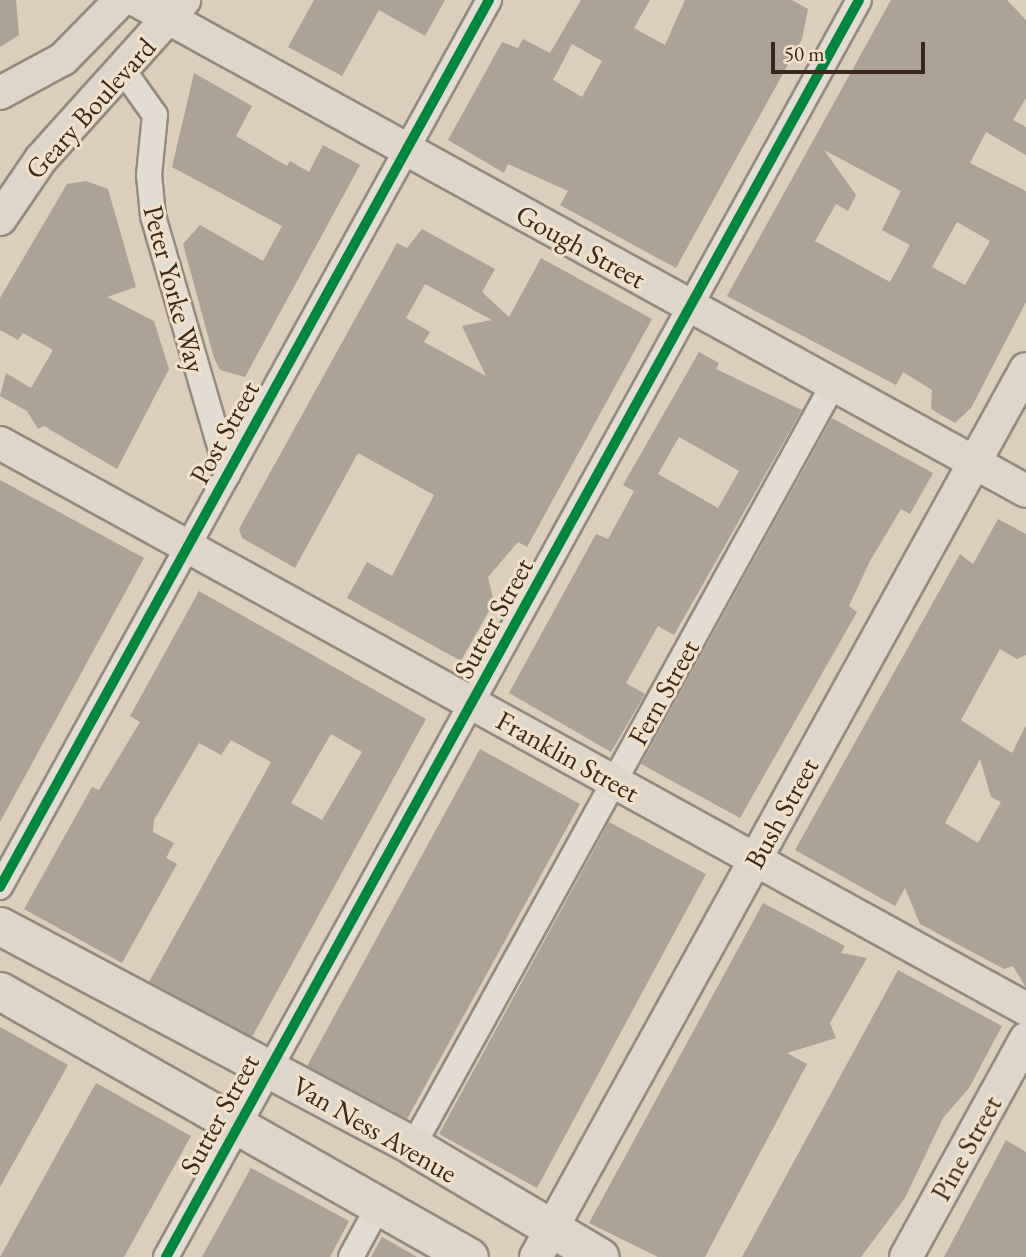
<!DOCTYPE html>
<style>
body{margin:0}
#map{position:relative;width:1026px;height:1257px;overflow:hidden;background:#dbceba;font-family:"EB Garamond",serif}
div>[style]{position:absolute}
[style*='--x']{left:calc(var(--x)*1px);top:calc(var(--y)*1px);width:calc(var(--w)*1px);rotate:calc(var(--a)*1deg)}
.building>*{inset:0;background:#aca295}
.roads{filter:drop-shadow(2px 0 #948a7e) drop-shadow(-2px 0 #948a7e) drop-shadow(0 2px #948a7e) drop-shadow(0 -2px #948a7e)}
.minor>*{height:24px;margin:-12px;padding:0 12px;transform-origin:12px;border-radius:12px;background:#e3dcd2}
.major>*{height:32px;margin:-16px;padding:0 16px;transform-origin:16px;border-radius:16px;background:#ded6ca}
.highway>*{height:37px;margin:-18.5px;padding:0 18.5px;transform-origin:18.5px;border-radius:18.5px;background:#ded6ca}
.cycleway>*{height:10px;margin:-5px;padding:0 5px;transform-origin:5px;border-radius:5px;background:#00873e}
span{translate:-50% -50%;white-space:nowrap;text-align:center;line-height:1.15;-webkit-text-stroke:6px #f1e1c9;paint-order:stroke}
.street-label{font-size:28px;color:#3b271c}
.scale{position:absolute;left:771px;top:42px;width:154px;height:32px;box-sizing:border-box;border:4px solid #3b271c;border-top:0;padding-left:9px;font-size:21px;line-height:24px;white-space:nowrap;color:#3b271c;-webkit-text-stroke:5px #f1e1c9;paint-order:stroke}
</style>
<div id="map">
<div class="building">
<div style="clip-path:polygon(0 0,16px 0,19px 35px,0 47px)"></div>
<div style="clip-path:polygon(314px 0,445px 0,425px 36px,379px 10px,342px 76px,288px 47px)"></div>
<div style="clip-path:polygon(evenodd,581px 0,650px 0,634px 28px,665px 45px,685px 0,792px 0,808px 9px,802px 39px,676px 268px,560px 205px,568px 191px,508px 164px,504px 173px,448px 140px,502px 42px,518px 48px,523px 39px,550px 53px,581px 0,572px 44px,602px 61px,582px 97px,553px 80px,572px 44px)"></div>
<div style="clip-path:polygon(evenodd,891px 0,1007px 0,1026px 20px,1026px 98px,1013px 120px,1026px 127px,1026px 155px,986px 132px,970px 163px,1026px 191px,1026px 302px,971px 408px,955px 423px,931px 409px,932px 390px,903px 372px,896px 385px,727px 296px,891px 0,824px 150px,901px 191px,882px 230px,910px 245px,890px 282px,815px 241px,836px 204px,848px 211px,856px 195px,824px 150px,891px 0,957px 222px,990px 241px,965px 285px,932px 267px,957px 222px)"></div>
<div style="clip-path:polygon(194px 73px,252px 106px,236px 136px,287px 166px,290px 161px,309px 172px,323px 145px,360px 165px,245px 377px,220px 370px,214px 358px,183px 244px,200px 225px,263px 261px,282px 226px,172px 167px)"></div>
<div style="clip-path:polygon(86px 181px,108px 189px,136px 287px,107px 297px,154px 321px,169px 369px,117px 469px,44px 426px,38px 429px,27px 411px,0 396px,6px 373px,31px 388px,53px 350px,23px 333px,18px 340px,0 330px,0 298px,67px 184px)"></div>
<div style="clip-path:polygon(evenodd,422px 229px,495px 269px,482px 292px,509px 317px,541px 258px,652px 319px,527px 547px,518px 542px,488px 577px,494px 602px,461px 661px,347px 598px,367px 562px,392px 576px,434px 495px,358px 453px,295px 568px,242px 538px,239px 529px,397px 243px,407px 248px,422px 229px,425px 284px,492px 320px,462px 326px,486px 376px,424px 342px,430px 332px,406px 318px,425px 284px)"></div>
<div style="clip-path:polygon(evenodd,699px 352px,719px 363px,716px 369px,802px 410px,674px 635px,658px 626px,626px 683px,645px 694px,611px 752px,509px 693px,596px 534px,608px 539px,625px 508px,634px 491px,623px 485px,699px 352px,679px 437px,739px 471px,718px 508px,658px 474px,679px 437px)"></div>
<div style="clip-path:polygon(832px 418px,933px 473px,910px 514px,901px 509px,870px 561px,849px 606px,857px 612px,740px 818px,641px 764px)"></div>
<div style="clip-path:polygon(0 480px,144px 558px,0 822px)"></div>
<div style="clip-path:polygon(evenodd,998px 519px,1026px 534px,1026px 655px,1017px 659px,1000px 649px,961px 720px,1012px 753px,1026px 725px,1026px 988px,1013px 966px,1004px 969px,920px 924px,905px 888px,895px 906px,795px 850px,960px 554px,973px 564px,998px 519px,980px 759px,991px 797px,1001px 802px,978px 843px,945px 823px,980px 759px)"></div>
<div style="clip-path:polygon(evenodd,199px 591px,426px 719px,252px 1037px,149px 982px,271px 762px,231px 740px,221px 755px,199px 743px,154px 820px,153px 832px,174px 843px,166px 858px,177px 864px,122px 963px,24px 909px,92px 787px,99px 790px,140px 722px,130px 716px,199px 591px,331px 734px,362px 752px,322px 820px,291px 803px,331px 734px)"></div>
<div style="clip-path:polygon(480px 749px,580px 804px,407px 1119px,307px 1066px)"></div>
<div style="clip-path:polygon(609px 822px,706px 874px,537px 1188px,439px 1134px)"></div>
<div style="clip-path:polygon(763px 903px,845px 946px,841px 953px,867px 958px,830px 1023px,836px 1038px,787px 1053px,807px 1064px,705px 1257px,658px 1257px,589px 1223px)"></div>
<div style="clip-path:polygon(898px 970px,1002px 1026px,969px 1088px,943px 1118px,905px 1198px,861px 1257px,742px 1257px)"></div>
<div style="clip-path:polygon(0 1027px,68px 1065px,0 1187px)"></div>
<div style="clip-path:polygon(96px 1083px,191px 1136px,124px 1257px,0 1257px)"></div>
<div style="clip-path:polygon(1006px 1140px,1026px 1152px,1026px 1257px,944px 1257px)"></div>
<div style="clip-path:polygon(251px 1168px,349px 1221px,330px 1257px,202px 1257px)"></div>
<div style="clip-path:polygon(382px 1237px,417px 1257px,371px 1257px)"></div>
</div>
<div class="roads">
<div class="minor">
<div style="--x:123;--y:70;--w:55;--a:54.6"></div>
<div style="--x:155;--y:115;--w:60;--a:95.7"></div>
<div style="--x:149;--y:175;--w:41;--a:84.4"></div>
<div style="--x:153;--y:216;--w:269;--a:73.8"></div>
<div style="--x:0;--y:887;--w:1013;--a:-61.13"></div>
<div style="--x:413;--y:1146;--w:869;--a:-61.11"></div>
<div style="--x:166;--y:1257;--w:1435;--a:-61.13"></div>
<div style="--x:351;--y:1257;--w:57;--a:-61.6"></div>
</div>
<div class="major">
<div style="--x:136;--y:0;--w:1016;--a:28.88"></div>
<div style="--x:0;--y:93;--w:72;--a:-28.4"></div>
<div style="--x:63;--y:59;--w:83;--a:-45.5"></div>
<div style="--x:0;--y:219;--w:73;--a:-55.7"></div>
<div style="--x:41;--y:159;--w:214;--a:-48"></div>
<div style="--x:0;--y:443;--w:1172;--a:28.88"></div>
<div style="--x:536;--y:1257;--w:1014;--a:-61.11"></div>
<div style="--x:906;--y:1257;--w:249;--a:-61.2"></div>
</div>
<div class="highway">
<div style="--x:0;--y:926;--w:468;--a:28"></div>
<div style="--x:413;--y:1146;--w:217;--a:30.7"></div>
<div style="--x:0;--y:991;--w:539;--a:29.56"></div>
</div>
</div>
<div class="cycleway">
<div style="--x:0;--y:887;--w:1013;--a:-61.13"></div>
<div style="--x:166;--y:1257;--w:1435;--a:-61.13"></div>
</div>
<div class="street-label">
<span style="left:90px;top:108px;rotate:-48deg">Geary Boulevard</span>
<span style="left:581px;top:246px;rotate:29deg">Gough Street</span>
<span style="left:175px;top:289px;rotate:75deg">Peter Yorke Way</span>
<span style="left:224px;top:432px;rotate:-61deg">Post Street</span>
<span style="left:493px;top:618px;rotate:-61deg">Sutter Street</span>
<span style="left:663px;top:692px;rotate:-61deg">Fern Street</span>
<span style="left:568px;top:756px;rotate:29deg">Franklin Street</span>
<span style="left:781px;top:813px;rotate:-61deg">Bush Street</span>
<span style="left:219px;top:1114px;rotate:-61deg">Sutter Street</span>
<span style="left:375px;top:1129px;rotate:30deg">Van Ness Avenue</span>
<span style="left:966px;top:1148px;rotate:-61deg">Pine Street</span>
</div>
<div class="scale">50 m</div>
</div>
